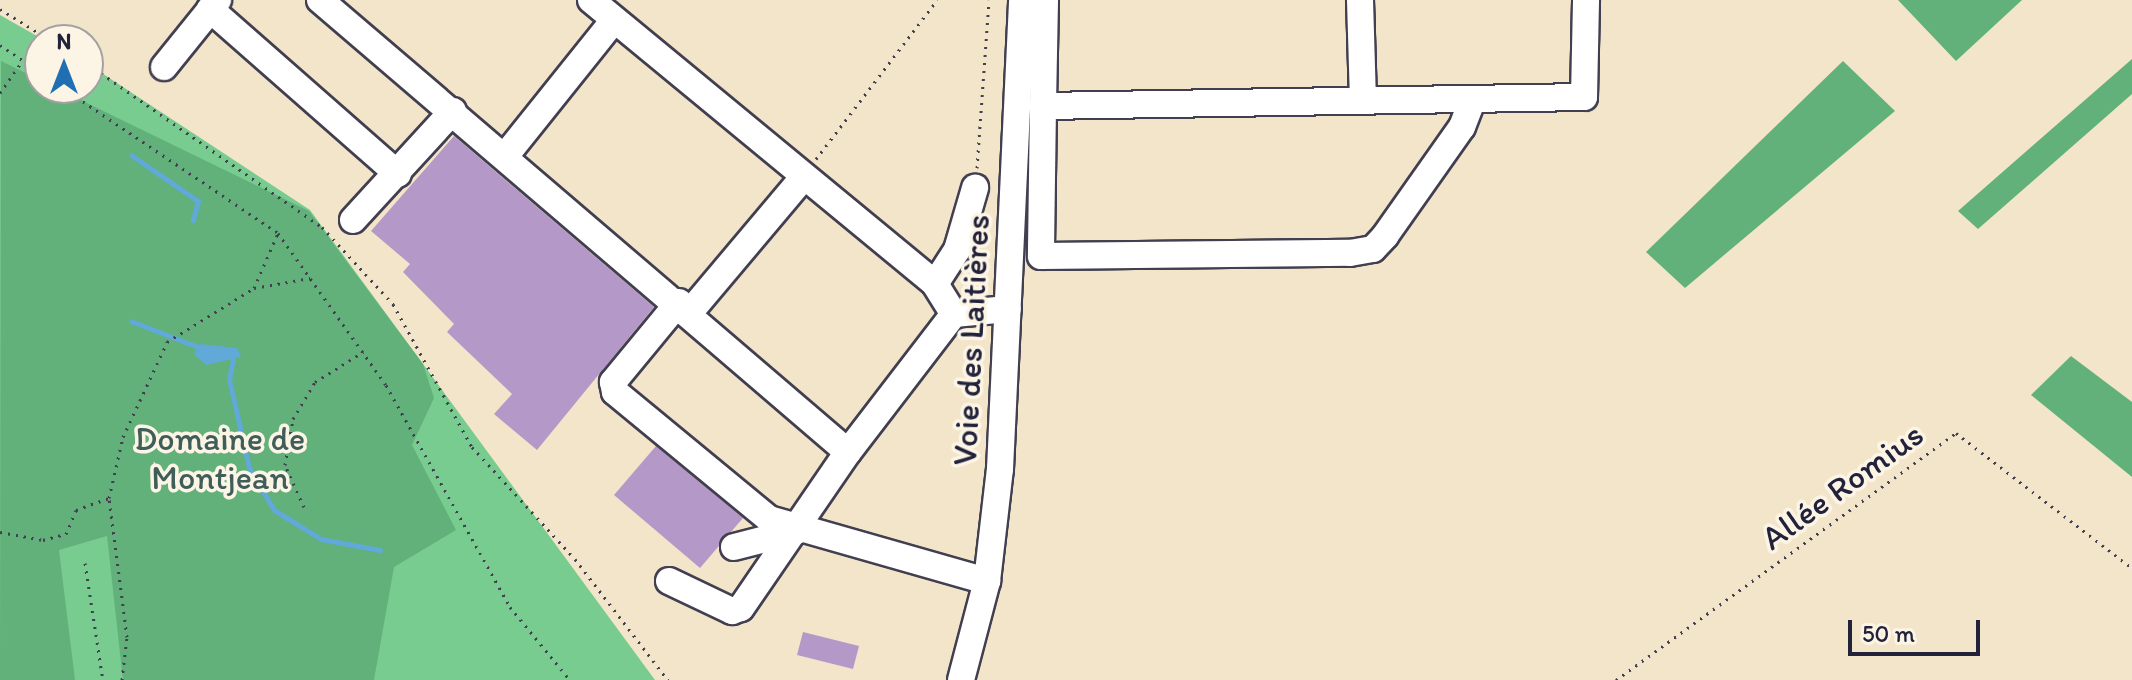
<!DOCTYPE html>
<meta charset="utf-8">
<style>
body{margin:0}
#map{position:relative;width:2132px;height:680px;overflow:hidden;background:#f3e5c9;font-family:Itim,sans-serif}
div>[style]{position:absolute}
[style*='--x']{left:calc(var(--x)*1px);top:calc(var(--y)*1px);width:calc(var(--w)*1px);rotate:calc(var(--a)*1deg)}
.green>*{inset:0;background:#78cc90}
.forest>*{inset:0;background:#62b07a}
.water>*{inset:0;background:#61a9d8}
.stream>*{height:5px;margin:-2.5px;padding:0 2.5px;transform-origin:2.5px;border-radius:2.5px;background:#61a9d8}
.building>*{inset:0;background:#b499c8}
.path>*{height:3px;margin-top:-1.5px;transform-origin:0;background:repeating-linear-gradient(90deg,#413f50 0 2px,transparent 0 8px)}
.roads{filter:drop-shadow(2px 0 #413f50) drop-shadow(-2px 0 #413f50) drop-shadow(0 2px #413f50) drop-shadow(0 -2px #413f50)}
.minor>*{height:26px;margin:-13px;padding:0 13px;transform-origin:13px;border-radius:13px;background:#fff}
span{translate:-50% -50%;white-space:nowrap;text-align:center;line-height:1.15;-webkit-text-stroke:7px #fcf5e5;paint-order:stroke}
.street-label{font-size:34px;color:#22223b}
.park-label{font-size:34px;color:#405e59}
.north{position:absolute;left:24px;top:24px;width:80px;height:80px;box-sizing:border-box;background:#fcf5e5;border:2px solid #a5a1a1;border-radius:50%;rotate:0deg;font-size:22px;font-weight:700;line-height:32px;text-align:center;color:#22223b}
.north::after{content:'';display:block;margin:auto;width:28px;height:36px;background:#1f6fb2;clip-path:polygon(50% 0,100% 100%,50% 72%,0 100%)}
.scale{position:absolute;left:1848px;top:620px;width:132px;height:36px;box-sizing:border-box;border:4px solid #22223b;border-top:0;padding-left:10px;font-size:24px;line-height:28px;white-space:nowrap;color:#22223b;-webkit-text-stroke:6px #fcf5e5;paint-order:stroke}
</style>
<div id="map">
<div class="green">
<div style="clip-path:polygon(0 15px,44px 40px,40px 88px,88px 88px,88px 64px,310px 210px,655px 680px,0 680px)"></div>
</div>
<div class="forest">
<div style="clip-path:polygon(1898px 0,2022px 0,1956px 61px)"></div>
<div style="clip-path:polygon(2132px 59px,2132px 94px,1978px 229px,1958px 211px)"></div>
<div style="clip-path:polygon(1px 61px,40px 80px,40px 88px,56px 88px,309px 211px,423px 364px,434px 398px,412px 445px,456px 530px,394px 567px,374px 680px,123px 680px,107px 536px,59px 550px,75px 680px,0 680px)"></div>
<div style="clip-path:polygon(1843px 61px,1895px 111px,1685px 288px,1646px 252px)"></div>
<div style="clip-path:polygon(2071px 356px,2132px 402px,2132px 477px,2031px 395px)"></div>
</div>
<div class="water">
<div style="clip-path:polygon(200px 344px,237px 348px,241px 357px,206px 365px,194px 354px)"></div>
</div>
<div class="stream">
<div style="--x:131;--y:155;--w:81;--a:34.5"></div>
<div style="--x:198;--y:201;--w:20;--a:105"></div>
<div style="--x:131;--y:321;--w:72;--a:21.2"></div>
<div style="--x:233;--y:360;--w:19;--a:102"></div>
<div style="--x:229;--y:379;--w:91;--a:77.3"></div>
<div style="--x:249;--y:468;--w:49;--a:59.2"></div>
<div style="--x:274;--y:510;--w:55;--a:31.7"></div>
<div style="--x:321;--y:539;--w:60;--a:10.6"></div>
</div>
<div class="building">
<div style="clip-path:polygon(454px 136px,654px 307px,537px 450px,494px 414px,512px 394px,447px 332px,454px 324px,403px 272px,410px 264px,371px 231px)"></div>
<div style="clip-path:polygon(656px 446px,743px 518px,700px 568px,614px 495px)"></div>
<div style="clip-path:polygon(803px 632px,859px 646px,853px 669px,797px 655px)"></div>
</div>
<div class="path">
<div style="--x:0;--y:9;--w:59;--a:31.8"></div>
<div style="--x:0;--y:45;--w:48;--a:34"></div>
<div style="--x:88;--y:64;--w:285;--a:34.9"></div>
<div style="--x:322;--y:227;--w:105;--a:47.3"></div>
<div style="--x:393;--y:304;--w:163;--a:61.1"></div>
<div style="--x:472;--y:447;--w:152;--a:47.4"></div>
<div style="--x:575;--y:559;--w:153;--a:52.5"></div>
<div style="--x:63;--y:88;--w:259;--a:34"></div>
<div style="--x:278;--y:233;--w:186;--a:54.6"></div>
<div style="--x:386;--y:385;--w:254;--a:60.8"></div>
<div style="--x:510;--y:607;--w:94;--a:50.6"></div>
<div style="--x:0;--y:93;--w:40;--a:-55.1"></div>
<div style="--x:816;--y:159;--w:200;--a:-52.7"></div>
<div style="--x:977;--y:168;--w:168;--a:-85.9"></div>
<div style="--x:254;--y:288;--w:57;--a:-10.1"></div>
<div style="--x:304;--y:507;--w:46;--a:-114.3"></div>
<div style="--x:285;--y:465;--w:47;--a:-80.1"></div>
<div style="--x:293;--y:419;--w:43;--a:-59.3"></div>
<div style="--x:315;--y:382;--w:57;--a:-32"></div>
<div style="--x:0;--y:532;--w:44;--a:10.5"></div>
<div style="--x:43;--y:540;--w:24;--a:-15"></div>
<div style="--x:66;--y:534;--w:26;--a:-67"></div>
<div style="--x:76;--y:510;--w:35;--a:-20"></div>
<div style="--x:85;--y:563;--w:118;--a:81.3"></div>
<div style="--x:122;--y:680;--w:43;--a:-83.4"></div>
<div style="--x:127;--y:637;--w:140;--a:-97.4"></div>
<div style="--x:109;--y:498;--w:63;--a:-77.1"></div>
<div style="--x:123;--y:437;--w:105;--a:-65.1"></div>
<div style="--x:167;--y:342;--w:102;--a:-31.8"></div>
<div style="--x:254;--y:288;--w:60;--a:-66.4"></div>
<div style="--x:1616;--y:680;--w:420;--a:-36"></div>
<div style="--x:1956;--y:433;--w:222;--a:37.5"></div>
</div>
<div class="roads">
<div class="minor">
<div style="--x:320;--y:0;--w:695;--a:40.57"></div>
<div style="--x:848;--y:452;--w:174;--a:-52.5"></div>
<div style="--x:954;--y:314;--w:54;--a:-5.3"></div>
<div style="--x:591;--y:0;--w:446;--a:39.5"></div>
<div style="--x:935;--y:284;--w:36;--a:58"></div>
<div style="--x:1045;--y:0;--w:106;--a:91.1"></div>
<div style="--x:1043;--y:106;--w:541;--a:-0.95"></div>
<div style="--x:1584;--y:97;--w:97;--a:-88.8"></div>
<div style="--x:1360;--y:0;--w:101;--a:88.3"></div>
<div style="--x:210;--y:9;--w:250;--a:41.3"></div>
<div style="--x:164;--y:67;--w:86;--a:-51.1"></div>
<div style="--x:1043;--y:106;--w:150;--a:90.8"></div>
<div style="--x:1041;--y:256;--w:309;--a:-0.6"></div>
<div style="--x:1350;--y:253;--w:23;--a:-10"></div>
<div style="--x:1373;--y:249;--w:18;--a:-47"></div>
<div style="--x:1385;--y:236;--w:133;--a:-54.8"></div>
<div style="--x:1462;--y:127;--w:30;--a:-69"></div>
<div style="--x:506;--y:155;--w:173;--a:-51.3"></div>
<div style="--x:353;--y:220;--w:148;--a:-47.5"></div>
<div style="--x:935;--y:284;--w:40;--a:-57.1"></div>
<div style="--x:957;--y:250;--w:65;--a:-73.8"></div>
<div style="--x:679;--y:302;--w:104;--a:129.5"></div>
<div style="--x:613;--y:382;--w:10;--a:79"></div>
<div style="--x:615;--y:392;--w:200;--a:39.5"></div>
<div style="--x:769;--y:519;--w:227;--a:15.9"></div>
<div style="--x:690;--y:312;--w:172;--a:-49.9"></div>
<div style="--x:734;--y:547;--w:65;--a:-14.3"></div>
<div style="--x:669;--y:581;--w:70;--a:25.5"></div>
<div style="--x:732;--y:611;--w:9;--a:-18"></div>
<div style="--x:741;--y:608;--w:189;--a:-55.6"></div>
<div style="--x:961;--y:680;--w:102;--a:-75.3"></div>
<div style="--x:987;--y:581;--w:113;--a:-83.4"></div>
<div style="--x:1000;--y:469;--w:470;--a:-87.3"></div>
</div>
</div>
<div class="street-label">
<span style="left:971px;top:340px;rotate:-87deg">Voie des Laitières</span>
<span style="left:1842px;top:486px;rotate:-36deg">Allée Romius</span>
</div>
<div class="park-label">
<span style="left:220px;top:458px">Domaine de<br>Montjean</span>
</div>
<div class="north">N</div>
<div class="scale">50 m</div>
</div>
